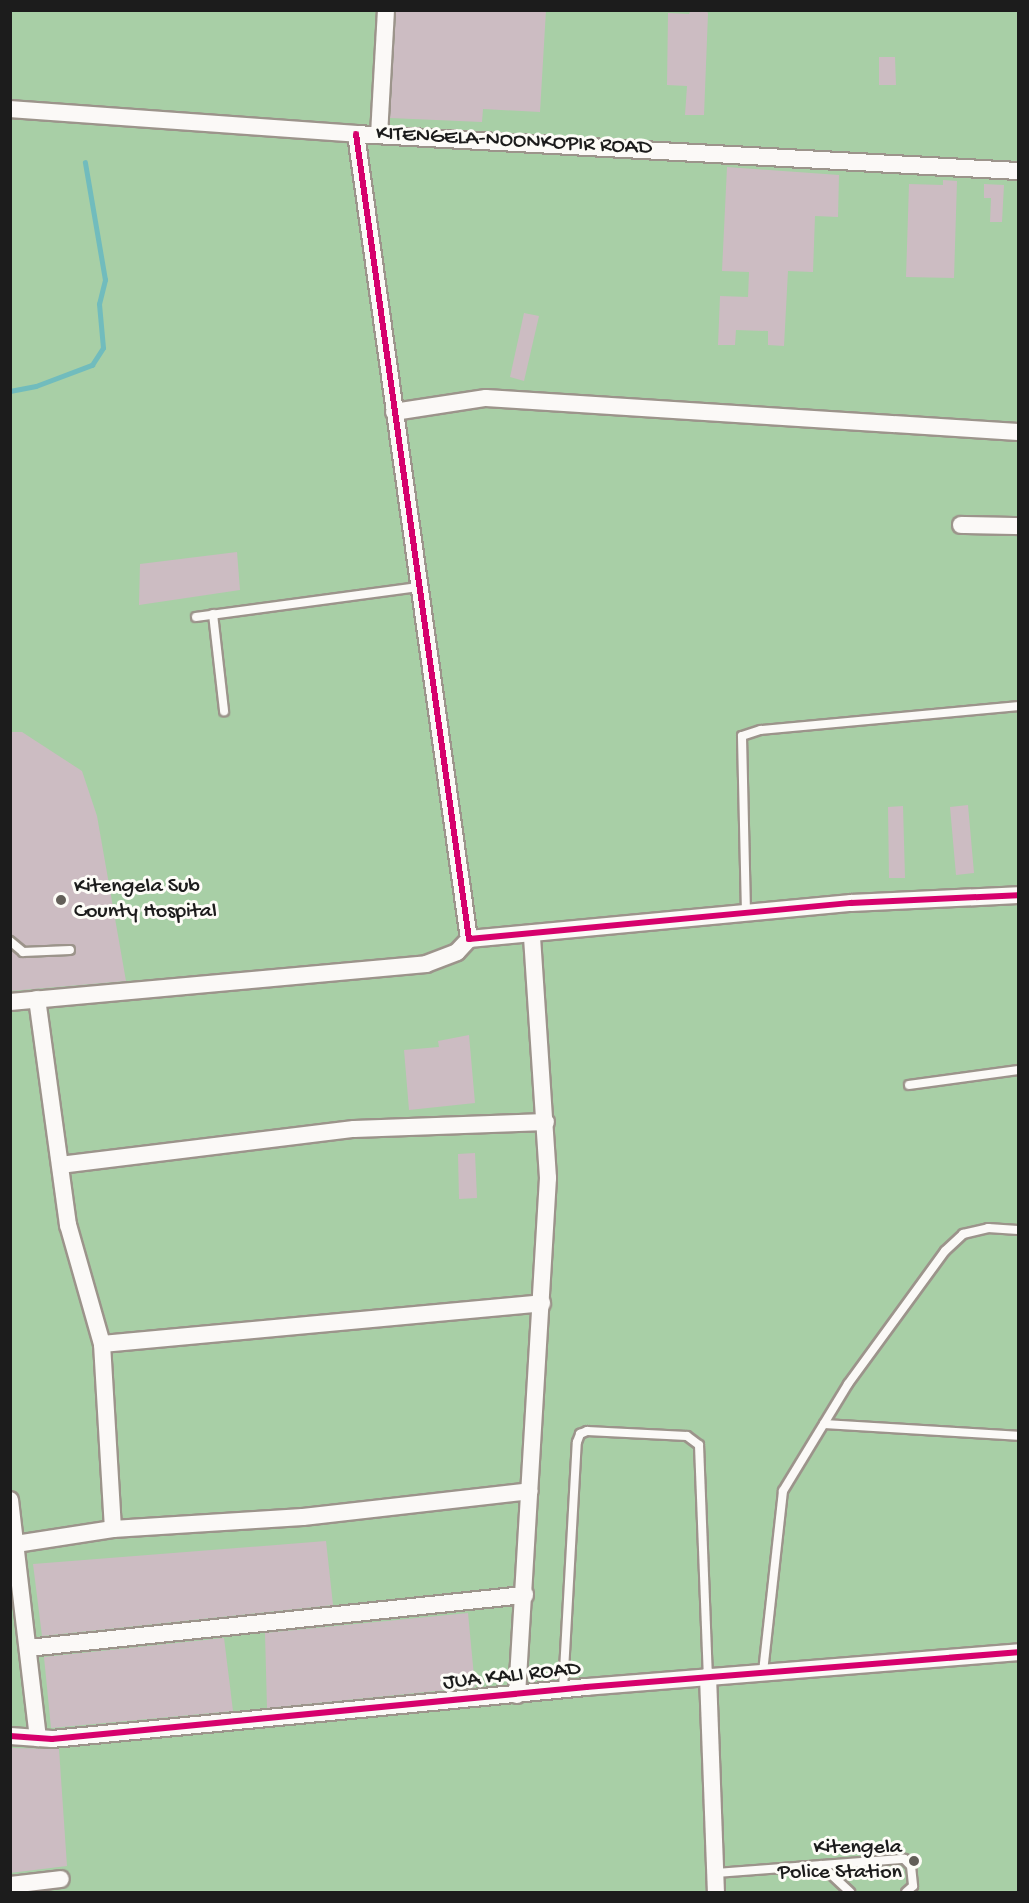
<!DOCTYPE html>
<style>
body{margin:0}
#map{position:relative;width:1029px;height:1903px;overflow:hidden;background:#e5d8c7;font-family:"Gochi Hand",sans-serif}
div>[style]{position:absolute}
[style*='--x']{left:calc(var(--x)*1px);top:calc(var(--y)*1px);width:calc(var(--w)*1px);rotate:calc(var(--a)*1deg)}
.green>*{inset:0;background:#a8cfa6}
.stream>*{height:4.5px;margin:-2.25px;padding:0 2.25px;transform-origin:2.25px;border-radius:2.25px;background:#71bcbd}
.building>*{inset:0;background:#ccbcc2}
.roads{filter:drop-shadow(2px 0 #9c948b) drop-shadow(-2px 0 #9c948b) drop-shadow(0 2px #9c948b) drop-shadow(0 -2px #9c948b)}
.lane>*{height:8px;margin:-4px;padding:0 4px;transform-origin:4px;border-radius:4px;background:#fbf9f7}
.street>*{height:16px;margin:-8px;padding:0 8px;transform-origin:8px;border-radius:8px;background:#fbf9f7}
.cycleway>*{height:6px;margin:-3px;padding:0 3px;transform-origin:3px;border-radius:3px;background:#d6006c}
.dots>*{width:16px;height:16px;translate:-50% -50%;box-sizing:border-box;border:3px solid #fdfcf7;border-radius:50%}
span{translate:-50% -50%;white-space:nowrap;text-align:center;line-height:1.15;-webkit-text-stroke:6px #fdfcf7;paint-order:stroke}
.street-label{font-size:22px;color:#1c1c1c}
.poi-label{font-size:22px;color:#1c1c1c}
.left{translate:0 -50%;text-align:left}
.right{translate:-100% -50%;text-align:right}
.frame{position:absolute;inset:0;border:12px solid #1c1c1c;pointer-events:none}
</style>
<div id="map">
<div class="green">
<div style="clip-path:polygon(11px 11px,1018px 11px,1018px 1892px,11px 1892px)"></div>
</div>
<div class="stream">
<div style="--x:10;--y:391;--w:26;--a:-11"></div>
<div style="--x:36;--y:386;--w:60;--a:-20.6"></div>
<div style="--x:92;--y:365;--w:20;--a:-57"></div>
<div style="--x:103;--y:348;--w:44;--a:-95.2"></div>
<div style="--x:99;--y:304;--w:25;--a:-76"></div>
<div style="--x:105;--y:280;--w:119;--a:-99.7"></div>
</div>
<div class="building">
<div style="clip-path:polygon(396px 10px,546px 10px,540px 112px,483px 109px,482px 122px,390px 118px)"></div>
<div style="clip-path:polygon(691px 10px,707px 10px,708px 14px,704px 115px,685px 115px,687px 86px,667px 85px,668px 13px,689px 14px)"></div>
<div style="clip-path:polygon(879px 57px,895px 57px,896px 85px,879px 85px)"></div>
<div style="clip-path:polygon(727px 167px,839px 175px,838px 217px,815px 216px,813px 272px,788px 271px,784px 346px,768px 345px,768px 331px,736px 330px,735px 345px,718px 345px,720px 296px,748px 297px,749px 272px,722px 271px)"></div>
<div style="clip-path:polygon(943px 180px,957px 181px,954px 278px,906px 277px,909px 184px,943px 185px)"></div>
<div style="clip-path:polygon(984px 184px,1004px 185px,1002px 222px,990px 222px,991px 198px,984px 198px)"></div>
<div style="clip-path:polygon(524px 313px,539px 316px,524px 381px,510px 377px)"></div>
<div style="clip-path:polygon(237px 552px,240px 590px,139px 605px,140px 564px)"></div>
<div style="clip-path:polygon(10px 732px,22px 732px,82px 771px,97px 816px,126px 981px,10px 991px,10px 950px,23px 958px,70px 956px,76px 950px,70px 944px,25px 946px,10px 935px)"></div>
<div style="clip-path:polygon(968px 805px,974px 873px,956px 875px,950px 807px)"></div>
<div style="clip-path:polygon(903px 806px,905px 878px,889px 878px,888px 807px)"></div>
<div style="clip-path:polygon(469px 1035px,475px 1103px,409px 1110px,404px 1050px,439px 1047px,438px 1041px)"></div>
<div style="clip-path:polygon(475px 1153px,477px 1198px,459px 1199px,458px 1154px)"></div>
<div style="clip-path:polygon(326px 1541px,333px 1605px,42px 1636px,33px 1564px)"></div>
<div style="clip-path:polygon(468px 1613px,475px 1687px,267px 1708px,265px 1633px)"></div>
<div style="clip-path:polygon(224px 1638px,233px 1711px,51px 1728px,44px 1657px)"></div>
<div style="clip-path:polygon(10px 1748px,59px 1749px,67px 1866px,10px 1873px)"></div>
</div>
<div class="roads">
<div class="lane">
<div style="--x:213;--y:614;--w:98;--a:83.5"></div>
<div style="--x:196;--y:617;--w:224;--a:-7.7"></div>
<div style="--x:746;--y:913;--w:177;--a:-91.3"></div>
<div style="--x:742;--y:736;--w:20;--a:-18"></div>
<div style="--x:761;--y:730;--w:258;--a:-5.3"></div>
<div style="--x:10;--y:941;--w:17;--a:40"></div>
<div style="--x:23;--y:952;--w:47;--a:-2.4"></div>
<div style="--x:909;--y:1085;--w:110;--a:-7.8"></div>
<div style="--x:824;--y:1424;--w:194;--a:3.5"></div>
<div style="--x:763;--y:1672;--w:182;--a:-83.7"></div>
<div style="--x:783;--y:1491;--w:125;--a:-58.7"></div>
<div style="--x:848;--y:1384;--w:165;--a:-53.9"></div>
<div style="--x:945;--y:1251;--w:25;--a:-43"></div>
<div style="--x:963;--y:1234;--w:26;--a:-13"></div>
<div style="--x:988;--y:1228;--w:30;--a:4"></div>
<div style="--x:563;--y:1689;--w:247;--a:-86.8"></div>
<div style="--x:577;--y:1442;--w:9;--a:-69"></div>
<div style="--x:580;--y:1434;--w:8;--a:-23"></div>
<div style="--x:587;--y:1431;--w:100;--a:2.9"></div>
<div style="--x:687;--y:1436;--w:15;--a:37"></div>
<div style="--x:699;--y:1445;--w:231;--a:87.8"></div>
<div style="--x:821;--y:1865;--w:40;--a:43"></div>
<div style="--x:716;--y:1873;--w:189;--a:-4.3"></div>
<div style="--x:904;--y:1859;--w:10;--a:45"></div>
<div style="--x:911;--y:1866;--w:20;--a:84"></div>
<div style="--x:913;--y:1886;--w:9;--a:139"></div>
</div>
<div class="street">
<div style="--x:10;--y:109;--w:347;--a:4.1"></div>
<div style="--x:356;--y:134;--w:663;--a:3.2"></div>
<div style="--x:356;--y:134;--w:813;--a:82.01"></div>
<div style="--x:469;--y:939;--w:384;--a:-5.4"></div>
<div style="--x:851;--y:903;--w:167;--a:-2.7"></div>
<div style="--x:379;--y:135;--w:125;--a:-86.8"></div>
<div style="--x:394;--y:412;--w:93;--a:-8.7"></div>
<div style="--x:486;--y:398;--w:533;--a:3.66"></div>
<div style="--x:961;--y:525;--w:57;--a:1"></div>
<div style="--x:10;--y:1002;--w:418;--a:-5.2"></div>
<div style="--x:426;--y:964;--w:33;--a:-21"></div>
<div style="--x:457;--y:952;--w:18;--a:-47"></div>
<div style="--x:60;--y:1165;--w:296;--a:-7"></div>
<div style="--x:354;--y:1129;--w:192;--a:-2.1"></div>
<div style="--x:102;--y:1344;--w:442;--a:-5.3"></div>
<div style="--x:10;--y:1500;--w:240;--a:83.3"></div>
<div style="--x:113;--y:1529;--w:190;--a:-3.6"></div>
<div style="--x:303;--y:1517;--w:228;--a:-6.5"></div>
<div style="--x:16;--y:1544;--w:98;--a:-8.8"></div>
<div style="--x:113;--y:1529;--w:185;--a:-93.4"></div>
<div style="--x:102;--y:1344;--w:124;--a:-105.9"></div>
<div style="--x:68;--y:1225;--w:228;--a:-97.8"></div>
<div style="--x:28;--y:1648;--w:500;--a:-6.1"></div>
<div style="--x:708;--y:1676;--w:216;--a:87.9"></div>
<div style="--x:517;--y:1695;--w:518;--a:-86.57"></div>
<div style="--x:548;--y:1178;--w:245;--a:-93.8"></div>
<div style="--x:10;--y:1736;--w:42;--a:4.1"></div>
<div style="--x:52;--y:1739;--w:537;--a:-5.56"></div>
<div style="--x:586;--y:1687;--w:433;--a:-4.6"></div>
<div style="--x:10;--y:1885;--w:51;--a:-6.7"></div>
</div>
</div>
<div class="cycleway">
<div style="--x:356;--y:134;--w:813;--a:82.01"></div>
<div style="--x:469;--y:939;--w:384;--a:-5.4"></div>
<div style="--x:851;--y:903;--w:167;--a:-2.7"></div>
<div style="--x:10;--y:1736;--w:42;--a:4.1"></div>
<div style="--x:52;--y:1739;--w:537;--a:-5.56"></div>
<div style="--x:586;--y:1687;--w:433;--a:-4.6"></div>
</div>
<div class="dots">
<div style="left:61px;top:900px;background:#625e58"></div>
<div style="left:914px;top:1861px;background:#625e58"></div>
</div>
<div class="street-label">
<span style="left:514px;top:142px;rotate:3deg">KITENGELA-NOONKOPIR ROAD</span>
<span style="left:512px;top:1677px;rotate:-6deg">JUA KALI ROAD</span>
</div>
<div class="poi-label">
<span class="left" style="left:74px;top:900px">Kitengela Sub<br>County Hospital</span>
<span class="right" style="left:902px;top:1861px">Kitengela<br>Police Station</span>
</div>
<div class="frame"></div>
</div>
